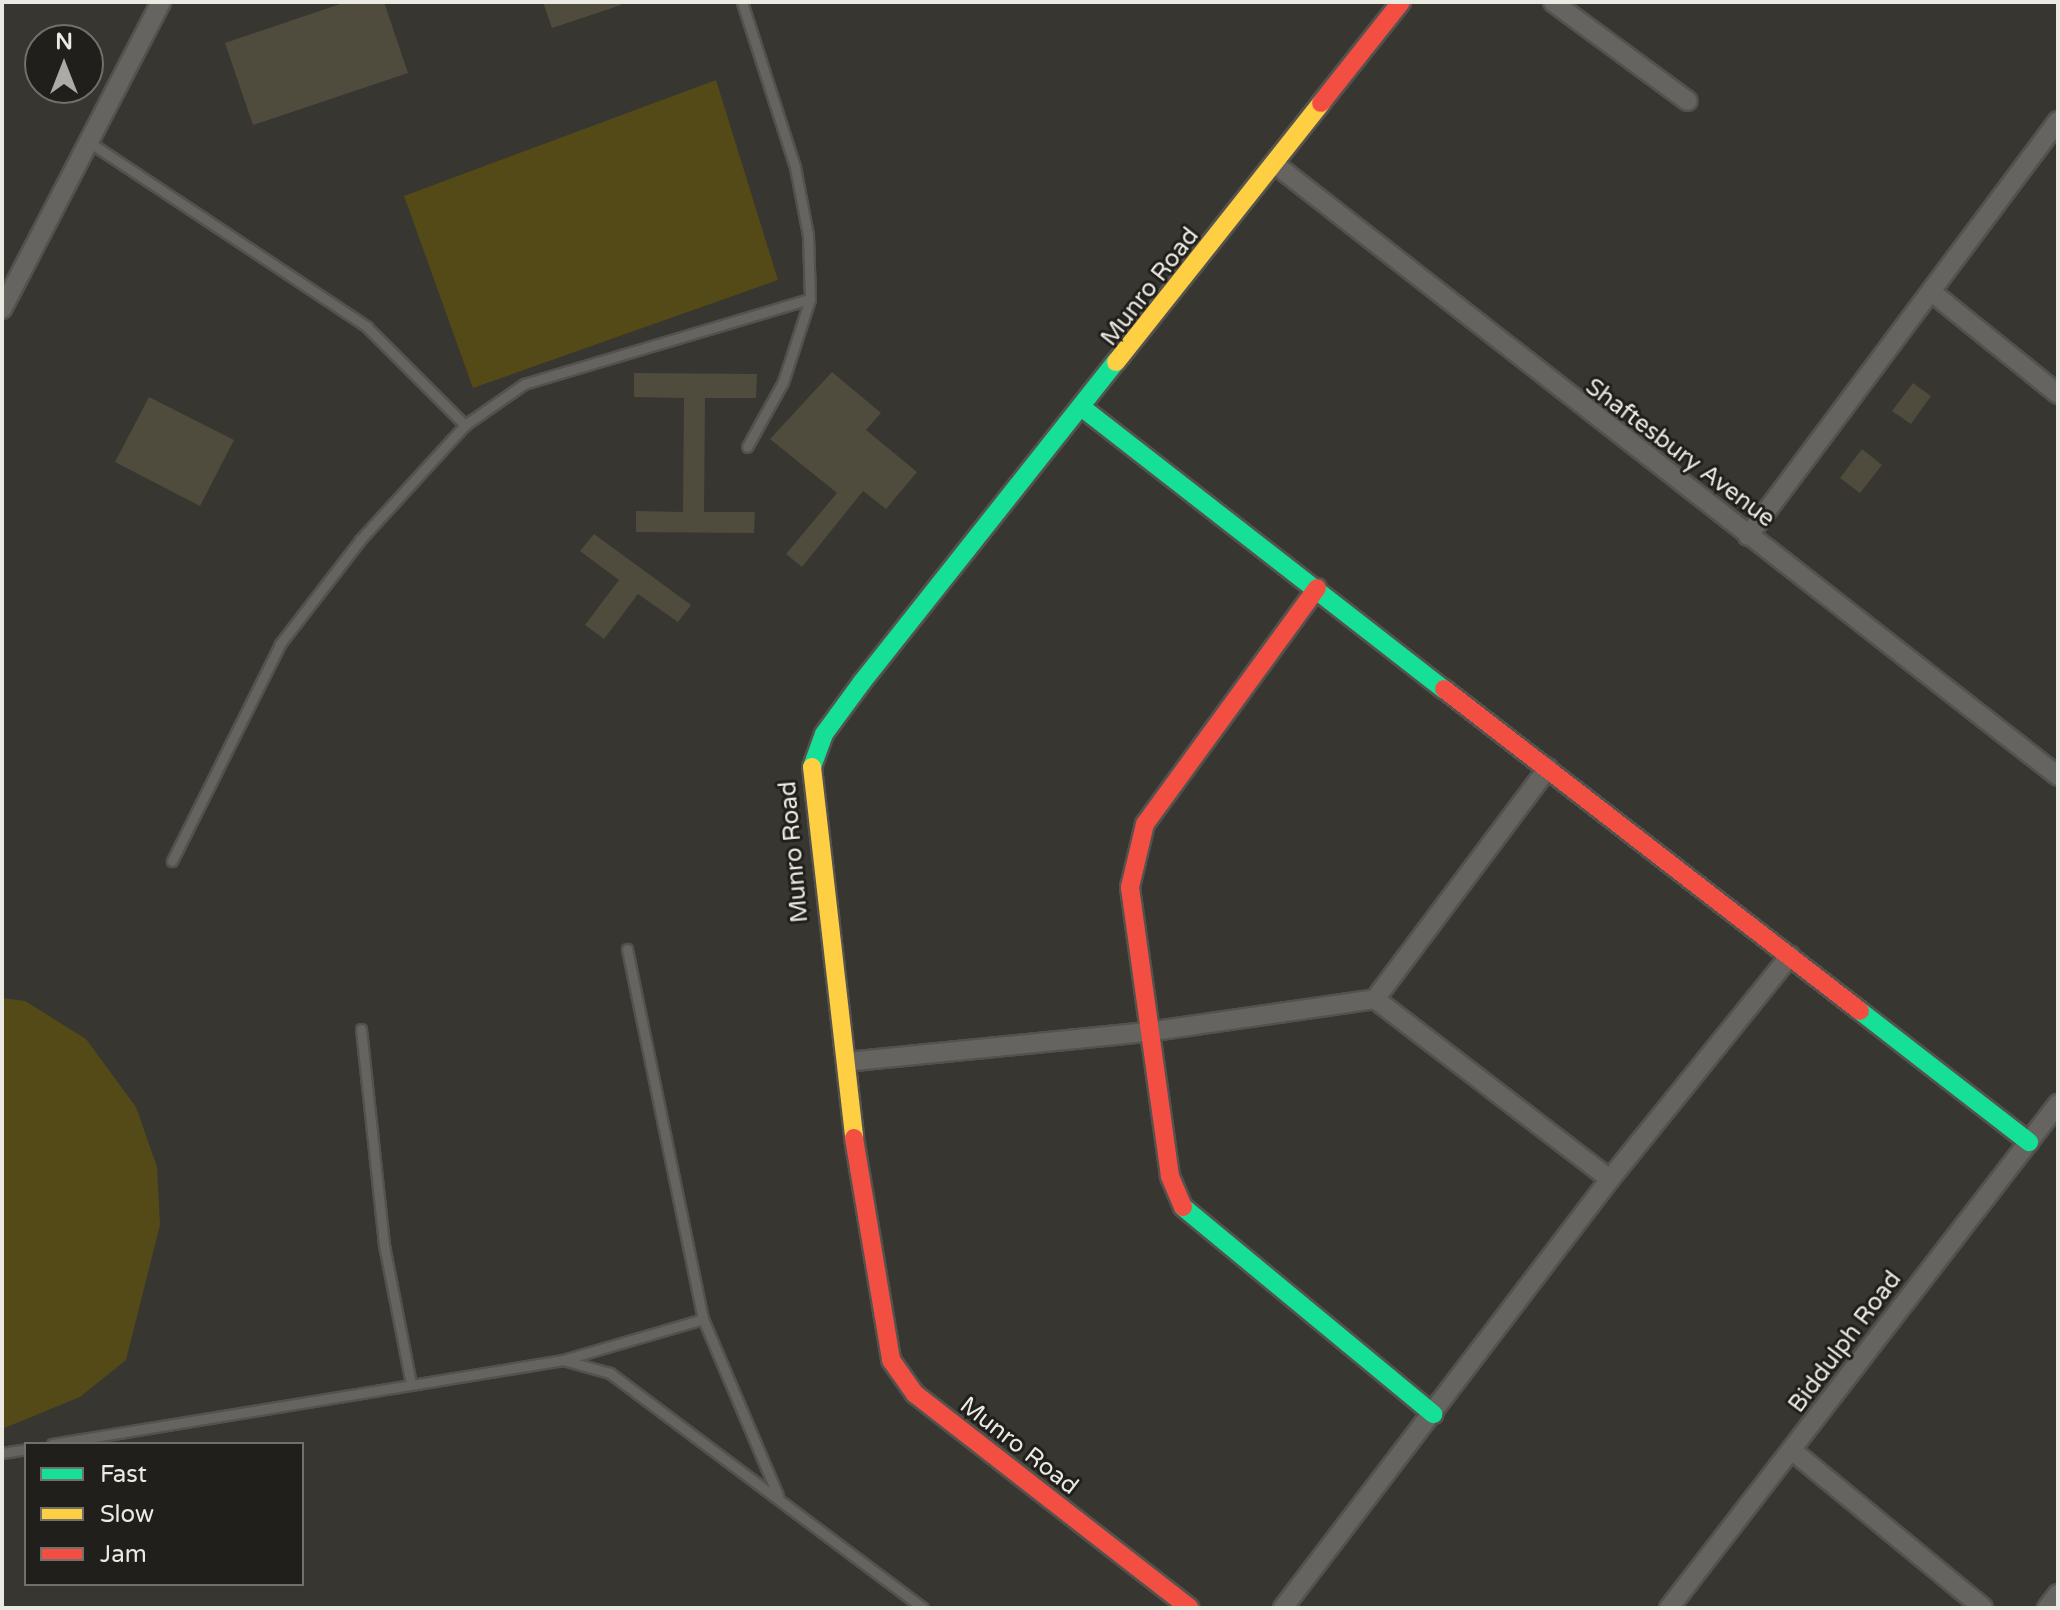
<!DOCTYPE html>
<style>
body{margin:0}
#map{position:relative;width:2060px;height:1610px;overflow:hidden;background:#373631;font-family:"Varela Round",sans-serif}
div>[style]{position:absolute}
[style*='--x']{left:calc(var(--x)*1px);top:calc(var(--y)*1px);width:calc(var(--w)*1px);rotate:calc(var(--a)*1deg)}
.green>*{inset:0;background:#544a17}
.building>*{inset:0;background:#4f4c3d}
.roads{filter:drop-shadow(2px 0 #53524e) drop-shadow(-2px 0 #53524e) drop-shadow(0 2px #53524e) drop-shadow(0 -2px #53524e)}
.lane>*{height:9px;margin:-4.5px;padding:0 4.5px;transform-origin:4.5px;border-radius:4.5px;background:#656461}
.street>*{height:18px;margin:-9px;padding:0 9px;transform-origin:9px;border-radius:9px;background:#656461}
.fast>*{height:18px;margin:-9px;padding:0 9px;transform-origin:9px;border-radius:9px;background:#16e098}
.slow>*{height:18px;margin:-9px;padding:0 9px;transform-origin:9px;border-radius:9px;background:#ffcf43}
.jam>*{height:18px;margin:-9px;padding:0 9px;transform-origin:9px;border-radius:9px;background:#f24e42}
span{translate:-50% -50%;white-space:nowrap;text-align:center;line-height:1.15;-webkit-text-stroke:6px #201f1b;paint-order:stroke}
.street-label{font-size:24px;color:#eae9e2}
.frame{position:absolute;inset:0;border:4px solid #eae9e2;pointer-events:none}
.legend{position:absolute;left:24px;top:1442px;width:280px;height:144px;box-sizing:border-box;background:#201f1b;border:2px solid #71706b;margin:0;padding:10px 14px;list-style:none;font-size:24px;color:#eae9e2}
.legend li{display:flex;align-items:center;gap:16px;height:40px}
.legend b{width:40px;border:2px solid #71706b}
.north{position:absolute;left:24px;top:24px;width:80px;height:80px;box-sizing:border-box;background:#201f1b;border:2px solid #71706b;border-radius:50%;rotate:0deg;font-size:22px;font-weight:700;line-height:32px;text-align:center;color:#eae9e2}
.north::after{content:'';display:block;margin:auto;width:28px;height:36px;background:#abaaa4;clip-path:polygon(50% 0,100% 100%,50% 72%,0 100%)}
</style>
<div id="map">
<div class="green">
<div style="clip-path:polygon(716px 80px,778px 280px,473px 388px,404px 196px)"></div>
<div style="clip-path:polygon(2px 998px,25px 1001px,86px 1039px,136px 1107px,157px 1167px,160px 1225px,126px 1360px,80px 1397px,2px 1429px)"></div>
</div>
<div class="building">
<div style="clip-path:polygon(346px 2px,384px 2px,408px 73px,253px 125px,225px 43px)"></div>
<div style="clip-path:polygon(543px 2px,620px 2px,621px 5px,552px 28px)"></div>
<div style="clip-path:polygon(832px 372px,881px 413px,866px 430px,917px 472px,886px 509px,863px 491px,802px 567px,786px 554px,837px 493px,770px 439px)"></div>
<div style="clip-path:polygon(634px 373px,757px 374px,756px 398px,705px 398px,704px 512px,755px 512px,754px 533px,636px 532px,636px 511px,683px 512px,684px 398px,634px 397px)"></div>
<div style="clip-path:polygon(1913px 383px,1931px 396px,1911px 424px,1892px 411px)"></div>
<div style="clip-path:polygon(149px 397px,234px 440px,200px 506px,115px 462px)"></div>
<div style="clip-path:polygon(1862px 449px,1882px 465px,1860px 493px,1840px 478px)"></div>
<div style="clip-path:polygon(594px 534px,691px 605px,678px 622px,638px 594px,604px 639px,585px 625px,619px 580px,580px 551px)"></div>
</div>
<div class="roads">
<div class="lane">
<div style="--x:742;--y:2;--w:173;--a:72.2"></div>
<div style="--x:795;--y:167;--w:69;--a:79.2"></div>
<div style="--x:808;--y:235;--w:64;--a:88.2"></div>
<div style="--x:810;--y:299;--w:87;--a:108"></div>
<div style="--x:783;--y:382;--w:74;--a:119"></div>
<div style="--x:89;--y:142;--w:334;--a:33.6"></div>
<div style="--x:367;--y:327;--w:139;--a:45"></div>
<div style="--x:172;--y:861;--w:242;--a:-63.5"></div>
<div style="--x:280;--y:644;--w:131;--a:-52.4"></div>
<div style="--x:360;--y:540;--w:156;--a:-47.6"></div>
<div style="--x:465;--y:425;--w:72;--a:-34.8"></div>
<div style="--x:524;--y:384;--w:298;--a:-16.6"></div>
<div style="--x:627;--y:949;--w:378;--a:78.4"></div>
<div style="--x:703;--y:1319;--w:192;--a:67"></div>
<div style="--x:361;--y:1029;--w:217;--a:83.9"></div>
<div style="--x:384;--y:1245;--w:136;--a:79"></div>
<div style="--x:563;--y:1360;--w:146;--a:-16.3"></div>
<div style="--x:52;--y:1444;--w:518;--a:-9.33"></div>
<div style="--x:563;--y:1360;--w:49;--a:15.5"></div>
<div style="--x:610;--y:1373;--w:391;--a:36.9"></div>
<div style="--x:2;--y:1453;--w:24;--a:-9"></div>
</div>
<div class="street">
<div style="--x:1553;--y:2;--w:167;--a:36.3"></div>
<div style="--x:1276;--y:165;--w:992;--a:38"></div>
<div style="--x:1934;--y:294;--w:159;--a:38.9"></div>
<div style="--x:2;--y:309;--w:346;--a:-62.6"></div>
<div style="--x:1748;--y:536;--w:518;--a:-53.24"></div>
<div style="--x:1548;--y:768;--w:289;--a:126.8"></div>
<div style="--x:1375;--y:999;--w:296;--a:37.5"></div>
<div style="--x:846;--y:1062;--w:302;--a:-5.7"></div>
<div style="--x:1147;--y:1032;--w:230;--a:-8.2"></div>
<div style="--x:1794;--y:1452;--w:245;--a:39.5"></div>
<div style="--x:1283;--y:1608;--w:539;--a:-52.68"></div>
<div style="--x:1610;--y:1179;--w:287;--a:-51.1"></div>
<div style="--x:1669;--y:1608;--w:637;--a:-52.34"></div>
<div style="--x:2047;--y:1608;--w:18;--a:-52"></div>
</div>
<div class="fast">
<div style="--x:1085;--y:410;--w:455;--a:37.9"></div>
<div style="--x:812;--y:767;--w:35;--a:-70"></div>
<div style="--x:824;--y:734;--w:64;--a:-53.8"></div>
<div style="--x:862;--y:682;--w:409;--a:-51.6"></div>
<div style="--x:1860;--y:1011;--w:214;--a:37.8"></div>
<div style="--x:1183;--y:1207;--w:325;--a:39.6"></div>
</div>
<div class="slow">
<div style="--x:1116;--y:362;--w:330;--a:-51.6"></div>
<div style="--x:812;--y:767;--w:373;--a:83.5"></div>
</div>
<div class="jam">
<div style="--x:1321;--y:103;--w:129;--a:-51.6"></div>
<div style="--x:1444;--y:689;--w:526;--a:37.74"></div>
<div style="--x:854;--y:1138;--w:225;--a:80.5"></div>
<div style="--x:891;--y:1360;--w:42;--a:54.8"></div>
<div style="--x:915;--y:1394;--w:348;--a:37.9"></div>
<div style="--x:1183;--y:1207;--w:34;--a:-113"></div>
<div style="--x:1170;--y:1176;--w:292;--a:-97.9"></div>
<div style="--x:1130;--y:887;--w:65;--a:-76.6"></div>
<div style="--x:1145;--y:824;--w:292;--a:-53.9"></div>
</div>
</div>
<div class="street-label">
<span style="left:1150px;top:287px;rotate:-52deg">Munro Road</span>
<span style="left:1680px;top:453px;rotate:37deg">Shaftesbury Avenue</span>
<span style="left:794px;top:852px;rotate:-95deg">Munro Road</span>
<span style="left:1845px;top:1342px;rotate:-53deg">Biddulph Road</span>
<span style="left:1019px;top:1446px;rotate:38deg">Munro Road</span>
</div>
<div class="frame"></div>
<ul class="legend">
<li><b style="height:10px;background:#16e098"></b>Fast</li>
<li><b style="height:10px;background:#ffcf43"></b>Slow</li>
<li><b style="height:10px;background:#f24e42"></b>Jam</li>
</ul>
<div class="north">N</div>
</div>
